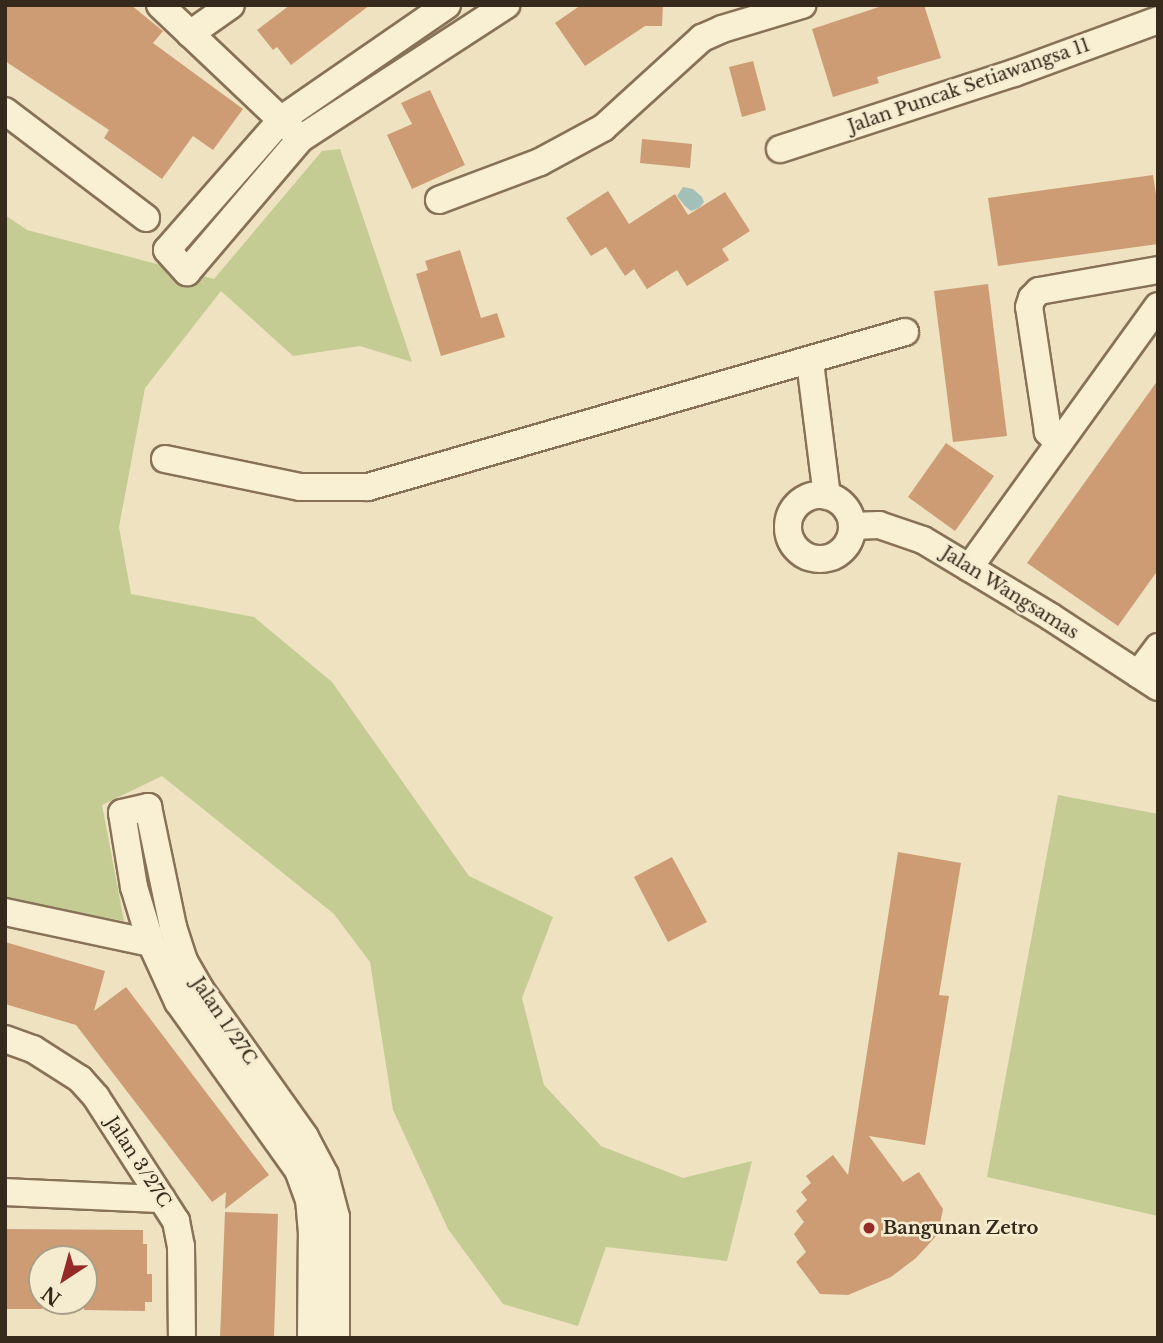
<!DOCTYPE html>
<style>
body{margin:0}
#map{position:relative;width:1163px;height:1343px;overflow:hidden;background:#eee2c0;font-family:"Libre Baskerville",serif}
div>[style]{position:absolute}
[style*='--x']{left:calc(var(--x)*1px);top:calc(var(--y)*1px);width:calc(var(--w)*1px);rotate:calc(var(--a)*1deg)}
.green>*{inset:0;background:#c4cc94}
.water>*{inset:0;background:#a3c0b8}
.building>*{inset:0;background:#cd9c75}
.roads{filter:drop-shadow(2px 0 #877258) drop-shadow(-2px 0 #877258) drop-shadow(0 2px #877258) drop-shadow(0 -2px #877258)}
.minor>*{height:26px;margin:-13px;padding:0 13px;transform-origin:13px;border-radius:13px;background:#f9efd3}
.minor>.ring{margin:-13px;padding:0;box-sizing:content-box;background:none;border:26px solid #f9efd3;border-radius:50%}
.dots>*{width:19px;height:19px;translate:-50% -50%;box-sizing:border-box;border:4px solid #f5eccf;border-radius:50%}
span{translate:-50% -50%;white-space:nowrap;text-align:center;line-height:1.15;-webkit-text-stroke:5px #f5eccf;paint-order:stroke}
.street-label{font-size:18px;color:#362a1c}
.poi-label{font-size:18px;color:#362a1c;font-weight:700}
.left{translate:0 -50%;text-align:left}
.frame{position:absolute;inset:0;border:7px solid #362a1c;pointer-events:none}
.north{position:absolute;left:28px;top:1245px;width:70px;height:70px;box-sizing:border-box;background:#f5eccf;border:2px solid #a99e87;border-radius:50%;rotate:216deg;font-size:19px;font-weight:700;line-height:28px;text-align:center;color:#362a1c}
.north::after{content:'';display:block;margin:auto;width:24px;height:32px;background:#962a27;clip-path:polygon(50% 0,100% 100%,50% 72%,0 100%)}
</style>
<div id="map">
<div class="green">
<div style="clip-path:polygon(340px 149px,412px 362px,360px 346px,293px 356px,221px 291px,145px 388px,119px 527px,131px 594px,254px 617px,332px 682px,469px 876px,553px 917px,522px 998px,544px 1085px,601px 1146px,683px 1178px,752px 1161px,727px 1261px,606px 1247px,578px 1326px,503px 1304px,448px 1229px,393px 1110px,370px 962px,334px 914px,162px 776px,102px 805px,124px 921px,5px 899px,5px 215px,27px 230px,214px 279px,322px 151px)"></div>
<div style="clip-path:polygon(1058px 795px,1158px 814px,1158px 1216px,987px 1177px)"></div>
</div>
<div class="water">
<div style="clip-path:polygon(683px 187px,693px 189px,702px 197px,704px 202px,699px 208px,691px 211px,685px 206px,677px 196px)"></div>
</div>
<div class="building">
<div style="clip-path:polygon(5px 5px,131px 5px,163px 31px,153px 43px,243px 109px,213px 150px,193px 136px,162px 179px,104px 138px,109px 130px,5px 61px)"></div>
<div style="clip-path:polygon(290px 5px,370px 5px,291px 65px,277px 47px,273px 50px,257px 30px)"></div>
<div style="clip-path:polygon(581px 5px,663px 5px,662px 26px,645px 26px,585px 66px,555px 23px)"></div>
<div style="clip-path:polygon(885px 5px,924px 5px,941px 58px,877px 77px,879px 83px,833px 97px,812px 29px)"></div>
<div style="clip-path:polygon(753px 61px,766px 110px,742px 117px,729px 67px)"></div>
<div style="clip-path:polygon(430px 90px,465px 165px,412px 189px,387px 135px,412px 124px,401px 103px)"></div>
<div style="clip-path:polygon(642px 139px,692px 144px,690px 168px,640px 163px)"></div>
<div style="clip-path:polygon(1153px 175px,1158px 208px,1158px 244px,998px 266px,988px 198px)"></div>
<div style="clip-path:polygon(608px 191px,629px 224px,675px 194px,688px 215px,725px 192px,750px 231px,722px 249px,729px 260px,687px 286px,677px 270px,647px 289px,634px 269px,625px 276px,606px 247px,591px 256px,566px 218px)"></div>
<div style="clip-path:polygon(460px 250px,481px 318px,497px 313px,505px 337px,441px 356px,416px 274px,428px 270px,425px 261px)"></div>
<div style="clip-path:polygon(988px 284px,1007px 436px,953px 442px,934px 291px)"></div>
<div style="clip-path:polygon(1158px 380px,1158px 570px,1118px 626px,1027px 563px)"></div>
<div style="clip-path:polygon(946px 443px,994px 476px,955px 531px,908px 497px)"></div>
<div style="clip-path:polygon(898px 852px,961px 863px,939px 995px,949px 996px,925px 1145px,869px 1136px,903px 1182px,919px 1172px,943px 1209px,938px 1234px,916px 1258px,891px 1277px,848px 1295px,820px 1294px,796px 1262px,806px 1252px,794px 1234px,804px 1222px,796px 1211px,807px 1200px,801px 1192px,811px 1183px,806px 1176px,833px 1155px,848px 1175px)"></div>
<div style="clip-path:polygon(672px 857px,707px 922px,668px 942px,634px 877px)"></div>
<div style="clip-path:polygon(5px 942px,105px 971px,94px 1011px,126px 987px,269px 1175px,225px 1209px,226px 1192px,212px 1202px,76px 1025px,5px 1004px)"></div>
<div style="clip-path:polygon(225px 1212px,278px 1214px,274px 1338px,220px 1338px)"></div>
<div style="clip-path:polygon(5px 1229px,143px 1230px,143px 1244px,147px 1244px,147px 1274px,152px 1274px,152px 1302px,145px 1302px,145px 1311px,84px 1310px,84px 1259px,42px 1259px,42px 1309px,5px 1309px)"></div>
</div>
<div class="roads">
<div class="minor">
<div style="--x:160;--y:5;--w:185;--a:43.5"></div>
<div style="--x:447;--y:5;--w:201;--a:145.4"></div>
<div style="--x:282;--y:119;--w:174;--a:131.3"></div>
<div style="--x:167;--y:250;--w:30;--a:48"></div>
<div style="--x:187;--y:272;--w:175;--a:-49.6"></div>
<div style="--x:300;--y:139;--w:246;--a:-33"></div>
<div style="--x:190;--y:34;--w:50;--a:-35.3"></div>
<div style="--x:5;--y:111;--w:177;--a:37.2"></div>
<div style="--x:780;--y:149;--w:246;--a:-18"></div>
<div style="--x:1014;--y:73;--w:153;--a:-20.2"></div>
<div style="--x:439;--y:200;--w:108;--a:-20.6"></div>
<div style="--x:540;--y:162;--w:72;--a:-28.4"></div>
<div style="--x:603;--y:128;--w:134;--a:-42.3"></div>
<div style="--x:702;--y:38;--w:22;--a:-24"></div>
<div style="--x:722;--y:29;--w:84;--a:-16.7"></div>
<div style="--x:810;--y:362;--w:135;--a:82.8"></div>
<div style="--x:1059;--y:443;--w:16;--a:-135"></div>
<div style="--x:1048;--y:432;--w:126;--a:-98.6"></div>
<div style="--x:1029;--y:307;--w:9;--a:-72"></div>
<div style="--x:1032;--y:298;--w:10;--a:-45"></div>
<div style="--x:1039;--y:291;--w:121;--a:-10"></div>
<div style="--x:165;--y:459;--w:138;--a:11.7"></div>
<div style="--x:300;--y:487;--w:68;--a:0"></div>
<div style="--x:368;--y:487;--w:559;--a:-16.1"></div>
<div class="ring" style="left:788px;top:495px;width:38px;height:38px"></div>
<div style="--x:852;--y:526;--w:27;--a:-2"></div>
<div style="--x:879;--y:525;--w:46;--a:18.8"></div>
<div style="--x:923;--y:540;--w:149;--a:31"></div>
<div style="--x:1051;--y:617;--w:128;--a:33.2"></div>
<div style="--x:969;--y:568;--w:323;--a:-54.2"></div>
<div style="--x:1138;--y:674;--w:34;--a:-53"></div>
<div style="--x:5;--y:912;--w:149;--a:12"></div>
<div style="--x:5;--y:1039;--w:30;--a:20"></div>
<div style="--x:33;--y:1049;--w:56;--a:32.6"></div>
<div style="--x:80;--y:1079;--w:24;--a:48"></div>
<div style="--x:96;--y:1097;--w:148;--a:57.2"></div>
<div style="--x:176;--y:1221;--w:25;--a:79"></div>
<div style="--x:181;--y:1246;--w:92;--a:89.4"></div>
<div style="--x:5;--y:1192;--w:157;--a:2.6"></div>
<div style="--x:311;--y:1338;--w:105;--a:-89.5"></div>
<div style="--x:312;--y:1233;--w:33;--a:-95"></div>
<div style="--x:309;--y:1200;--w:32;--a:-110"></div>
<div style="--x:298;--y:1170;--w:206;--a:-125.5"></div>
<div style="--x:178;--y:1002;--w:65;--a:-114.6"></div>
<div style="--x:151;--y:943;--w:59;--a:-106.9"></div>
<div style="--x:134;--y:887;--w:75;--a:-99.2"></div>
<div style="--x:122;--y:813;--w:27;--a:-13"></div>
<div style="--x:148;--y:807;--w:123;--a:78.2"></div>
<div style="--x:173;--y:927;--w:36;--a:72"></div>
<div style="--x:184;--y:961;--w:32;--a:60"></div>
<div style="--x:200;--y:989;--w:181;--a:54.6"></div>
<div style="--x:305;--y:1137;--w:43;--a:62.2"></div>
<div style="--x:325;--y:1175;--w:43;--a:75.3"></div>
<div style="--x:336;--y:1217;--w:121;--a:90"></div>
</div>
</div>
<div class="dots">
<div style="left:869px;top:1228px;background:#962a27"></div>
</div>
<div class="street-label">
<span style="left:969px;top:86px;rotate:-19deg">Jalan Puncak Setiawangsa 11</span>
<span style="left:1010px;top:593px;rotate:32deg">Jalan Wangsamas</span>
<span style="left:224px;top:1021px;rotate:56deg">Jalan 1/27C</span>
<span style="left:138px;top:1162px;rotate:57deg">Jalan 3/27C</span>
</div>
<div class="poi-label">
<span class="left" style="left:883px;top:1228px">Bangunan Zetro</span>
</div>
<div class="frame"></div>
<div class="north">N</div>
</div>
